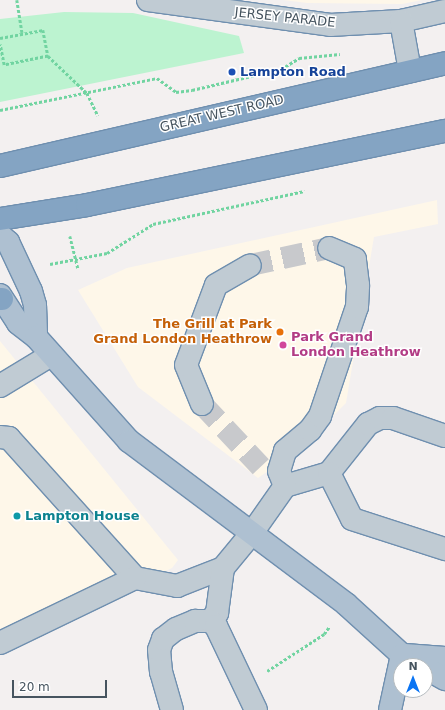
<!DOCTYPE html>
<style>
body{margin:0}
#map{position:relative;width:445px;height:710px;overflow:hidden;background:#f3f0f0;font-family:"DejaVu Sans",sans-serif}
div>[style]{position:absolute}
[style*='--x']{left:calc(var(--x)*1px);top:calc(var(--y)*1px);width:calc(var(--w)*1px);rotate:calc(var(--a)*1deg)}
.commercial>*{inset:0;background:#fef7e9}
.green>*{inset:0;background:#bcf3d0}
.minor-tunnel>*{height:22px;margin-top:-11px;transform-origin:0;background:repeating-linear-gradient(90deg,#c8c9cc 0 22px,transparent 0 33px)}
.path>*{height:2.5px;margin-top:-1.25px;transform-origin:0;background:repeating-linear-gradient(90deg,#71d4a1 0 3px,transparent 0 5px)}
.roads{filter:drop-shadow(1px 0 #6f8faf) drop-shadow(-1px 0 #6f8faf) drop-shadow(0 1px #6f8faf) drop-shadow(0 -1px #6f8faf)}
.minor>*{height:22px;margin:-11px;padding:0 11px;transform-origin:11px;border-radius:11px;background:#c0cbd3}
.major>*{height:22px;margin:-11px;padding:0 11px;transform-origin:11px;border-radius:11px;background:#aec0d1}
.highway>*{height:22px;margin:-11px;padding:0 11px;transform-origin:11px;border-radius:11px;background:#84a4c3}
.dots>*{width:11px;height:11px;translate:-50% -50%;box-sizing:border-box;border:2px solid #fff;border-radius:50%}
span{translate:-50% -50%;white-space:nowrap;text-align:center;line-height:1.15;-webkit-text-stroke:3px #fff;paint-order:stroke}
.street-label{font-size:13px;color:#46545f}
.transit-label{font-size:13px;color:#164399;font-weight:700}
.left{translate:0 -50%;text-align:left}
.food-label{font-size:13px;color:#c56008;font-weight:700}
.right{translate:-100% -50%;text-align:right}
.hotel-label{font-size:13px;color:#b23c85;font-weight:700}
.culture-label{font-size:13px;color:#0d838f;font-weight:700}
.north{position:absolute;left:393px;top:658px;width:40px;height:40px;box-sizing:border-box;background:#fff;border:1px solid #b5bbbf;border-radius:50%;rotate:0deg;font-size:11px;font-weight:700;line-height:16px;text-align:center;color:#46545f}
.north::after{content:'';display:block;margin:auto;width:14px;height:18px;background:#0a74f3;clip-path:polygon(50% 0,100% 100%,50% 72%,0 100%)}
.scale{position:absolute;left:12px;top:680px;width:95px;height:18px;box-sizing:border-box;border:2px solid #46545f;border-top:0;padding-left:5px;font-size:12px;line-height:14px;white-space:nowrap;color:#46545f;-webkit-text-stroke:3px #fff;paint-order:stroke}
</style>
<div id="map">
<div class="commercial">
<div style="clip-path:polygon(283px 0,422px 0,402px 4px,307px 3px)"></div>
<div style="clip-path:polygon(437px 200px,438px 224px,374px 237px,346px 403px,299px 450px,258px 478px,138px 387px,78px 290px,127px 268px)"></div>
<div style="clip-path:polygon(0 341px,178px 560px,172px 568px,0 652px)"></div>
</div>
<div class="green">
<div style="clip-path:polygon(64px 12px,133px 13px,239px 36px,244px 53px,0 102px,0 19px)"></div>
</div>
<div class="minor-tunnel">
<div style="--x:250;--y:265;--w:81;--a:-12.1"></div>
<div style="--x:202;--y:404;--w:86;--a:46.9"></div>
</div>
<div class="path">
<div style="--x:17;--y:0;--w:33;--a:81"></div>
<div style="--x:0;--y:38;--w:44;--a:-10.5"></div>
<div style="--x:43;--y:30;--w:26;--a:79"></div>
<div style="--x:48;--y:56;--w:45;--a:168.4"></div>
<div style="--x:4;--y:65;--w:21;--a:-101"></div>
<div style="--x:48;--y:56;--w:54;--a:43.5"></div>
<div style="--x:87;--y:93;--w:25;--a:64"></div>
<div style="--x:0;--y:110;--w:160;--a:-11.5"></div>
<div style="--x:157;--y:78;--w:24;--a:36"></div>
<div style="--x:176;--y:92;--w:16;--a:-7"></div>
<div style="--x:192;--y:90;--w:91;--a:-13.3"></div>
<div style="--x:281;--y:69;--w:21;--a:-31"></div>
<div style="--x:299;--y:58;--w:41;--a:-5.6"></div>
<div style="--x:70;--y:236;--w:33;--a:76"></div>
<div style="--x:50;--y:264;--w:58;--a:-10.9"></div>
<div style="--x:107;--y:253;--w:54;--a:-32.2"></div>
<div style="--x:153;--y:224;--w:155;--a:-12.3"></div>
<div style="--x:267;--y:671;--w:68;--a:-33"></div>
<div style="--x:324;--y:634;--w:9;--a:-54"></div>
</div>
<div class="roads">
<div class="minor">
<div style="--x:148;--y:0;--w:184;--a:7.8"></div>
<div style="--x:330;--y:25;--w:71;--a:-3.2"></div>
<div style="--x:401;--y:21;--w:45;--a:-12.8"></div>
<div style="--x:401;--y:21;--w:51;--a:79.8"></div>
<div style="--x:0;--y:386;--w:60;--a:-31.3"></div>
<div style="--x:202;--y:404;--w:42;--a:-112.3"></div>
<div style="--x:186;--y:365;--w:85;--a:-69.4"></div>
<div style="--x:216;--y:285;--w:39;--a:-30"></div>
<div style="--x:0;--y:437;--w:9;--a:6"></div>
<div style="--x:9;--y:438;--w:188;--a:48"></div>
<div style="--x:135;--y:578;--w:43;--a:10.8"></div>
<div style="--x:177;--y:586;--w:49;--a:-21.4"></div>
<div style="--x:223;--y:568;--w:45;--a:-50.4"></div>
<div style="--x:252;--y:533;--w:57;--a:-54.9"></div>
<div style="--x:285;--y:486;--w:46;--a:-16.5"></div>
<div style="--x:329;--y:473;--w:63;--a:-51.5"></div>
<div style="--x:368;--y:424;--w:13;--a:-27"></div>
<div style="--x:380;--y:418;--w:13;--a:0"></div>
<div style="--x:393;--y:418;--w:55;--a:19.1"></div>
<div style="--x:329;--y:473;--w:51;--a:63.4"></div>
<div style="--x:352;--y:519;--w:98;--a:17.9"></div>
<div style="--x:285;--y:486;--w:16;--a:-112"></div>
<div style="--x:279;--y:471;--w:21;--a:-73"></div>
<div style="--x:285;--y:451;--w:33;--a:-40"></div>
<div style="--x:310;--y:430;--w:17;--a:-54"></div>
<div style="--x:320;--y:416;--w:115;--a:-71.3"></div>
<div style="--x:357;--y:307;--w:22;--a:-87"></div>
<div style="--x:358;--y:285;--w:26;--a:-97"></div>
<div style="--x:355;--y:259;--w:28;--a:-157"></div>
<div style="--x:210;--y:621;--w:11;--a:-49"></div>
<div style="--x:217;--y:613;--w:45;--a:-82.4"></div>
<div style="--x:0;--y:643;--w:150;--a:-25.7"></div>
<div style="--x:172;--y:710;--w:40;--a:-106"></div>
<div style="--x:161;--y:672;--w:22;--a:-95"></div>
<div style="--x:159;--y:650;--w:12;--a:-70"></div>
<div style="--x:163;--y:639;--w:16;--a:-38"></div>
<div style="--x:176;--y:629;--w:21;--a:-23"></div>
<div style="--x:195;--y:621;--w:15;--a:0"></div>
<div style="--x:210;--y:621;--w:8;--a:40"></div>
<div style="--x:216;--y:626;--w:93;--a:64.5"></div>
</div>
<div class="major">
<div style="--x:0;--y:235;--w:11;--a:41"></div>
<div style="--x:8;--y:242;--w:54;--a:64.9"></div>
<div style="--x:31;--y:291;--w:15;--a:74"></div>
<div style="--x:35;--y:305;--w:32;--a:88"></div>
<div style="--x:0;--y:295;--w:33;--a:57"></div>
<div style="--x:18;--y:323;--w:23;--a:38"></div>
<div style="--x:36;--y:337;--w:140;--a:48.2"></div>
<div style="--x:129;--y:441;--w:271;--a:36.9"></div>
<div style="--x:346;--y:604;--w:76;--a:42.3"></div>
<div style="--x:402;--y:655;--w:22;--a:30"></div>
<div style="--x:405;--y:655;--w:40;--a:4.3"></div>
<div style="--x:425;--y:668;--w:23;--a:29"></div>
<div style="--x:390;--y:710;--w:56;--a:-77.7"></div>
</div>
<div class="highway">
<div style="--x:0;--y:166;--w:457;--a:-13"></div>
<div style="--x:0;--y:219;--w:88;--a:-9.1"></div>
<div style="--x:87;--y:205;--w:366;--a:-11.7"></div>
<div style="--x:0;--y:299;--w:2;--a:0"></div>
</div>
</div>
<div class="dots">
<div style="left:232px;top:72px;background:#1a4fb4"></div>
<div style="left:280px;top:332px;background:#e8710a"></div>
<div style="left:283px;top:345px;background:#d1479c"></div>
<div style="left:17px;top:516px;background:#0f9aa8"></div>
</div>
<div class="street-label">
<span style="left:285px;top:18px;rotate:6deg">JERSEY PARADE</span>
<span style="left:222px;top:114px;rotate:-13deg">GREAT WEST ROAD</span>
</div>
<div class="transit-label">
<span class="left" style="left:240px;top:72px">Lampton Road</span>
</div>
<div class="food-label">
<span class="right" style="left:272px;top:332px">The Grill at Park<br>Grand London Heathrow</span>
</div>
<div class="hotel-label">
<span class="left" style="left:291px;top:345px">Park Grand<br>London Heathrow</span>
</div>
<div class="culture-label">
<span class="left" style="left:25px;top:516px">Lampton House</span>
</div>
<div class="north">N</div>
<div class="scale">20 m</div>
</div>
